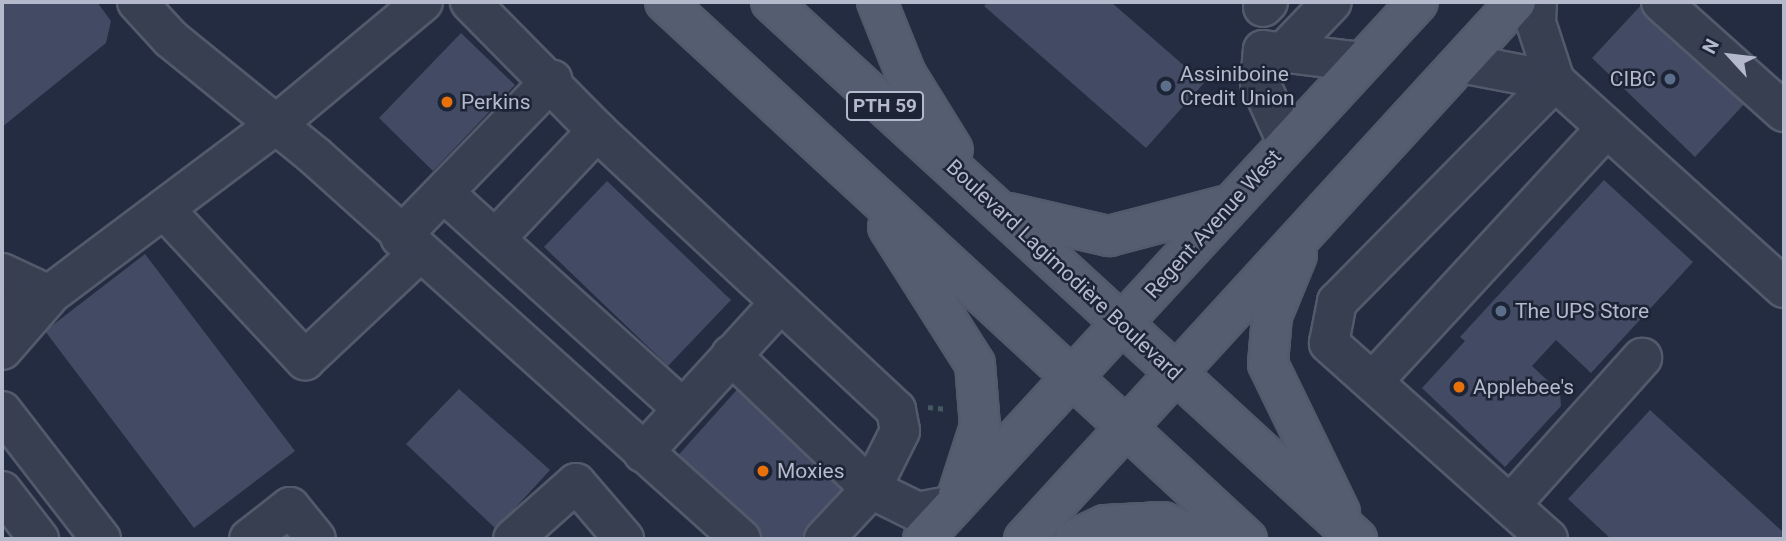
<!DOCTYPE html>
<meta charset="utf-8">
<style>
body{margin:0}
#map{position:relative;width:1786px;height:541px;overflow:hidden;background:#232c41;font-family:Roboto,sans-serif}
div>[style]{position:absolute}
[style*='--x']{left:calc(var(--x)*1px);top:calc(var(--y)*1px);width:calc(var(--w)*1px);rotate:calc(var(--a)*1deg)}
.building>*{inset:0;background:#424b63}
.path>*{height:4.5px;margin-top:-2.25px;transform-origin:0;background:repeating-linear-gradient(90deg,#43585f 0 5px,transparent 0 10px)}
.roads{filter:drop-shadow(2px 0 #525a6b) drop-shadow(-2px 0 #525a6b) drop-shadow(0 2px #525a6b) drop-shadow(0 -2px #525a6b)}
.minor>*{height:38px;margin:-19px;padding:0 19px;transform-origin:19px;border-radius:19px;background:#373f51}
.major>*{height:38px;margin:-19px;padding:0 19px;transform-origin:19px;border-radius:19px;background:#555e71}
.dots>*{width:19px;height:19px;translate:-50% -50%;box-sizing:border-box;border:4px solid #1c2436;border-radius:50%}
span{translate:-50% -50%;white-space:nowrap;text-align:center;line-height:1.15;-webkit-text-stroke:5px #1c2436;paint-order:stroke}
.shield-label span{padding:2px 5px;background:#1c2436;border:2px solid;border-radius:5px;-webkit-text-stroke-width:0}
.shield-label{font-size:19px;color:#b4bacb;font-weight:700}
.poi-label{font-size:21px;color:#b4bacb}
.left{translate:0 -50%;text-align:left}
.right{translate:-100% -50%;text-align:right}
.street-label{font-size:21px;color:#b4bacb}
.frame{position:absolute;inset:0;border:4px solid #b4bacb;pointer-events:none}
.north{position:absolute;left:1695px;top:21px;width:70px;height:70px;-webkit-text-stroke:5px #1c2436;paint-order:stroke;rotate:297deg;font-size:19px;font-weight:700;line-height:28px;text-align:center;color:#b4bacb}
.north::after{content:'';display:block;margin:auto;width:24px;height:32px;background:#b4bacb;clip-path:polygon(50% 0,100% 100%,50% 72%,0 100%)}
</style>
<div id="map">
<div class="building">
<div style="clip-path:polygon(2px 2px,97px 2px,111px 21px,106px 43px,2px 127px)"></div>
<div style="clip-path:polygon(988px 2px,1111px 2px,1204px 83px,1146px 148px,984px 6px)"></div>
<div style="clip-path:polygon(1644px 2px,1748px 100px,1695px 157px,1592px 58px)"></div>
<div style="clip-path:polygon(461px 33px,515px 85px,433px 171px,379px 118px)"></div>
<div style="clip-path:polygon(1604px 180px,1693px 262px,1591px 373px,1556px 340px,1532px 366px,1560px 392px,1561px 406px,1505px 467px,1422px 388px,1465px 341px,1460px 337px)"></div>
<div style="clip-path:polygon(607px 181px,731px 300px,668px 366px,544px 247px)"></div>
<div style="clip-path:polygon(145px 254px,295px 451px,194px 528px,45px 331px)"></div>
<div style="clip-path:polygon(742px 384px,851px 482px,800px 539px,763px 539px,674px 460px)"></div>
<div style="clip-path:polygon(459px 389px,550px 470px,496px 529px,406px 444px)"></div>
<div style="clip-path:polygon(1650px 410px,1784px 533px,1784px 539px,1611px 539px,1568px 499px)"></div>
</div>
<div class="path">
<div style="--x:928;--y:407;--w:19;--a:6"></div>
</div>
<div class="roads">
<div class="minor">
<div style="--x:137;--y:2;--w:50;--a:47.4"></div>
<div style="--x:171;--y:39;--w:186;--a:39.1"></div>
<div style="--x:315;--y:156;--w:573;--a:41.96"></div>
<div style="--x:470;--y:2;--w:181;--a:45.4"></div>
<div style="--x:597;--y:131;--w:409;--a:43"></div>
<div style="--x:896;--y:410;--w:21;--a:79"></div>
<div style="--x:900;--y:431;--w:65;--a:116.6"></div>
<div style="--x:871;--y:489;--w:69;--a:133.2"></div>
<div style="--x:1537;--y:2;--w:21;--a:93"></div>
<div style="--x:1536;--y:23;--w:61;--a:71.9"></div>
<div style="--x:1555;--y:81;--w:309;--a:42.1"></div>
<div style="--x:1661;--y:2;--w:165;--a:41.8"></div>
<div style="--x:1263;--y:7;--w:7;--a:-45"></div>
<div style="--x:1284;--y:52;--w:69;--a:-46.2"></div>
<div style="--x:1461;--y:63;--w:96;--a:10.8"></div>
<div style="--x:1287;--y:142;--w:65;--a:-114.6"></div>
<div style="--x:1260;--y:83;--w:33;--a:-85"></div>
<div style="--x:1263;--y:50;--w:100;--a:6.9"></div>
<div style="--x:444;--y:193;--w:322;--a:42.1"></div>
<div style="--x:164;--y:209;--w:207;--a:47"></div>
<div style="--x:305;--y:360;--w:155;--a:-43.2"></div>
<div style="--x:400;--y:237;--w:219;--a:-45.9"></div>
<div style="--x:495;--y:239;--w:149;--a:-46.6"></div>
<div style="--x:2;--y:273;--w:52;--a:25.1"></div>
<div style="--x:2;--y:315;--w:51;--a:-23.1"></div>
<div style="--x:49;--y:295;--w:280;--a:-36.9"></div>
<div style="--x:273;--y:127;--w:195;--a:-39.8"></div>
<div style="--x:2;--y:350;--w:70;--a:-49"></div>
<div style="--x:731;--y:355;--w:194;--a:43.7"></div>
<div style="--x:871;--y:489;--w:52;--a:26.1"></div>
<div style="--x:918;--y:512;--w:37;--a:-11"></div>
<div style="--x:1375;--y:379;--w:340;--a:-47.3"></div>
<div style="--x:2;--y:411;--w:162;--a:52.3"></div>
<div style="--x:643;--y:453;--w:203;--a:-47.6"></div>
<div style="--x:2;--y:491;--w:61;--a:52.4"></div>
<div style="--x:1510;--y:505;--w:198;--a:-48.1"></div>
<div style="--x:249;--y:539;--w:52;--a:-38"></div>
<div style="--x:290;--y:507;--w:41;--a:50.9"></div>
<div style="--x:513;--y:539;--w:84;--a:-41.6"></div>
<div style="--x:576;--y:483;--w:74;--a:49.4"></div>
<div style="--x:1548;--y:539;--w:294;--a:-138.2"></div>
<div style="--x:1329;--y:343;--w:42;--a:-79"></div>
<div style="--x:1337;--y:302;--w:310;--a:-45.4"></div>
</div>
<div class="major">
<div style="--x:665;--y:2;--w:792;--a:42.7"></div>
<div style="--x:771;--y:2;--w:795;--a:42.5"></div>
<div style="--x:877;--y:2;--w:78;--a:68.1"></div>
<div style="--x:906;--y:74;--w:89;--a:58.3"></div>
<div style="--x:1009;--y:213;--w:103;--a:13"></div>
<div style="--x:1109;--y:236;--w:123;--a:-14.6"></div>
<div style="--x:888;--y:227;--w:162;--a:57.6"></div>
<div style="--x:975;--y:364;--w:62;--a:85.4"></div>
<div style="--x:980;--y:426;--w:71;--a:107.9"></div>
<div style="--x:1297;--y:255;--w:66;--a:112.3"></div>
<div style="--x:1272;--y:316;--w:48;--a:94.8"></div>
<div style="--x:1268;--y:364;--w:165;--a:64.1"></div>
<div style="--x:923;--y:539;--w:730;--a:-47.33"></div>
<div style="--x:1024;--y:539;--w:728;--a:-47.5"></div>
<div style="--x:1075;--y:539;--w:33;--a:-25"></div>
<div style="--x:1105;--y:525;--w:58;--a:-3"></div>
<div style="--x:1163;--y:522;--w:43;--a:23"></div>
</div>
</div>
<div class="dots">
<div style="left:1670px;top:79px;background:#5c6f8a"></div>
<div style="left:1166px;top:86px;background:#5c6f8a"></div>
<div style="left:447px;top:102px;background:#e8710a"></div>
<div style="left:1501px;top:311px;background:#5c6f8a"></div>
<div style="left:1459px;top:387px;background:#e8710a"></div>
<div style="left:763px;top:471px;background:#e8710a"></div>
</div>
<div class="shield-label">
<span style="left:885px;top:106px">PTH 59</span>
</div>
<div class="poi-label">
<span class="left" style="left:1180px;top:86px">Assiniboine<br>Credit Union</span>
<span class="right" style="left:1656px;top:79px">CIBC</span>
<span class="left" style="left:461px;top:102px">Perkins</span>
<span class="left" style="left:1515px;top:311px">The UPS Store</span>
<span class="left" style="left:1473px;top:387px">Applebee's</span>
<span class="left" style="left:777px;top:471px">Moxies</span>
</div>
<div class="street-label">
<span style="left:1213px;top:224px;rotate:-48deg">Regent Avenue West</span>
<span style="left:1064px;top:270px;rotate:43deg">Boulevard Lagimodière Boulevard</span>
</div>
<div class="frame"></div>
<div class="north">N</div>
</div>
